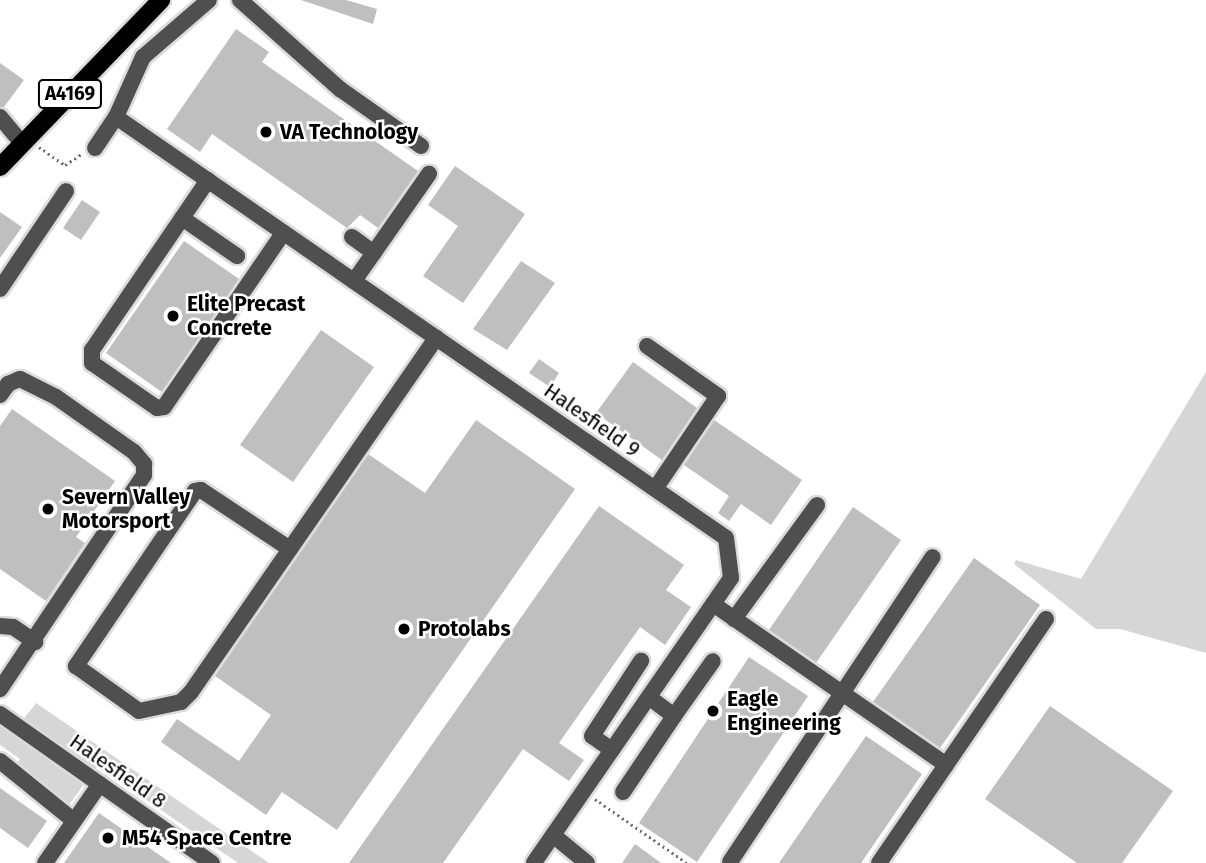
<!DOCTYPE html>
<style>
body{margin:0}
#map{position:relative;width:1206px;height:863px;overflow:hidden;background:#fff;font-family:"Fira Sans",sans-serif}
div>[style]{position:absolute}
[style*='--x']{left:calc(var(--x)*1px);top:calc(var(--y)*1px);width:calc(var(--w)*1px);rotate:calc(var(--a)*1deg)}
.green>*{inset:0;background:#d6d6d6}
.building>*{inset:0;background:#bfbfbf}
.path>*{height:2.5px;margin-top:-1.25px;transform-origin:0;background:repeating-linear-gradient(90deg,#717171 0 2px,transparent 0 5.5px)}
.roads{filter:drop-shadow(2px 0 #dbdbdb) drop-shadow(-2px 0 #dbdbdb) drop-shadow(0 2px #dbdbdb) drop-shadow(0 -2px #dbdbdb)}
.minor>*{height:16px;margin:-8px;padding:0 8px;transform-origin:8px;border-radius:8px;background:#4f4f4f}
.major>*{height:18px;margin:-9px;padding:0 9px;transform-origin:9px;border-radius:9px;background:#000}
.dots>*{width:19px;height:19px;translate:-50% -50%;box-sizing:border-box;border:4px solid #fff;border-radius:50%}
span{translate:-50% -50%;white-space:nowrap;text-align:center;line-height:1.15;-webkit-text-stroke:5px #fff;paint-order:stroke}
.shield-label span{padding:2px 5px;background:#fff;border:2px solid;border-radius:5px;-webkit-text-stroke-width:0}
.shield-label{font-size:19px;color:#000;font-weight:700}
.poi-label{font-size:21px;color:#000;font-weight:700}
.left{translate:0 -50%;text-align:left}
.street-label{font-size:21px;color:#000}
</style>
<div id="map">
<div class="green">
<div style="clip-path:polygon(1206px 372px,1206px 653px,1120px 629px,1096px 629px,1014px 564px,1016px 560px,1081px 579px)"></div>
<div style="clip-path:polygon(36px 703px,269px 863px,238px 863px,97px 766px,69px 805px,59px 804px,15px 767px,20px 759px,0 745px,0 707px,22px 721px)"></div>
</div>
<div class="building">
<div style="clip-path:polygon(301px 0,346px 0,377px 9px,373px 24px)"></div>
<div style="clip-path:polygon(236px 29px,269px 52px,262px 62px,418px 171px,378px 228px,360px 215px,347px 228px,212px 134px,200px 152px,167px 129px)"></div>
<div style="clip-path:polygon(0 63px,24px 80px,4px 107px,0 107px)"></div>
<div style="clip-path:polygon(455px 166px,525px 214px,463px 303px,423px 276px,458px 226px,428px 205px)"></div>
<div style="clip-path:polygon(82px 200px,100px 212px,81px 240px,63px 228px)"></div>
<div style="clip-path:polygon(0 212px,22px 227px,0 258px)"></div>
<div style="clip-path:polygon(184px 241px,239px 279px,162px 392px,106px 353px)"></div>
<div style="clip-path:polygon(521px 261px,555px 283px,507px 350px,473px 329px)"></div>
<div style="clip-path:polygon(321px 330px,374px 367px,293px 482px,240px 445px)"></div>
<div style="clip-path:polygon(539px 359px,559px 373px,550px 387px,529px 373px)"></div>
<div style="clip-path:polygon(633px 362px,697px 408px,662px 460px,596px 413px)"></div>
<div style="clip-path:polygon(12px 409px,115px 481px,76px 537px,85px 543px,46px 601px,0 569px,0 426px)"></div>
<div style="clip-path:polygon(476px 420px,575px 489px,337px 830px,282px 792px,266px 815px,161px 742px,177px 719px,239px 761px,271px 715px,215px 676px,368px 454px,425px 493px)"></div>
<div style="clip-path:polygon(714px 420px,802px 480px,771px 525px,741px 504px,729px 521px,718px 513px,729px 496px,684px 465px)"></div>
<div style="clip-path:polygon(599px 506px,684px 565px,666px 590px,691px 607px,665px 645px,640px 627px,559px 743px,584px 760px,569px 781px,523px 749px,443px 863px,349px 863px)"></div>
<div style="clip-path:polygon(853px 507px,901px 540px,816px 663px,769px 630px)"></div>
<div style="clip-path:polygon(974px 558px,1040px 605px,940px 748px,873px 702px)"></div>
<div style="clip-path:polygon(749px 657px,808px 696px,697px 862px,639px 823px)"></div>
<div style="clip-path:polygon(1050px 706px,1173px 791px,1122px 863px,1077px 863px,985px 799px)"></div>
<div style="clip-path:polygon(866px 736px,922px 774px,861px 863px,779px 863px)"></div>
<div style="clip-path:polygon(0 788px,47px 821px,28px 848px,0 828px)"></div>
<div style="clip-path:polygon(99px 813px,171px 863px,64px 863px)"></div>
<div style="clip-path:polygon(635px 844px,661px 863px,622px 863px)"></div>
</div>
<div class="path">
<div style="--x:39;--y:147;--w:32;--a:35"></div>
<div style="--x:65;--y:165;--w:22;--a:-34"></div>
<div style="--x:595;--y:799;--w:112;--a:34.8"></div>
</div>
<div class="roads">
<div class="minor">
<div style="--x:240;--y:0;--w:134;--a:41.7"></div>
<div style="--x:340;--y:89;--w:99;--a:35.1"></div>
<div style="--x:0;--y:117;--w:34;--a:50"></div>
<div style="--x:116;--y:117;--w:741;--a:34.61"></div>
<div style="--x:726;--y:538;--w:40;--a:82.9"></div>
<div style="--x:731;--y:578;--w:346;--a:124.7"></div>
<div style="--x:95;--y:148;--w:37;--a:-56"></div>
<div style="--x:116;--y:117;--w:66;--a:-65.8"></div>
<div style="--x:143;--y:57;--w:87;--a:-40.8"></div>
<div style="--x:208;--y:180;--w:206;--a:124.3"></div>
<div style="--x:92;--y:350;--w:13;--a:90"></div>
<div style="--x:92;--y:363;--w:79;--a:34.7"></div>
<div style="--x:157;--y:408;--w:7;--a:-8"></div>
<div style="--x:164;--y:407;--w:211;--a:-55.6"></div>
<div style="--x:182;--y:218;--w:67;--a:34.6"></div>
<div style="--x:352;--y:237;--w:27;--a:36"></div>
<div style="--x:354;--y:281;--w:131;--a:-55"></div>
<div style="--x:0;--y:289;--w:118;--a:-56"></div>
<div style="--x:647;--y:346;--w:87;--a:35.2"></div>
<div style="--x:718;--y:396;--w:112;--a:124.1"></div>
<div style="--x:0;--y:395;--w:14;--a:-54"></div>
<div style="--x:8;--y:384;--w:13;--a:-23"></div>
<div style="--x:20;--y:379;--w:40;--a:26.6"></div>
<div style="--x:56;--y:397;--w:95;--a:35.2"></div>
<div style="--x:134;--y:452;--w:16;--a:50"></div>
<div style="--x:144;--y:464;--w:11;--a:90"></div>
<div style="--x:144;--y:475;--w:258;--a:123.9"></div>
<div style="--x:290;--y:549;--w:107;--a:-146.5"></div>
<div style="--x:201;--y:490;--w:6;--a:171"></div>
<div style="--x:195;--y:491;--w:212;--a:124.2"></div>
<div style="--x:76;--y:666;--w:77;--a:35.5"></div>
<div style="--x:139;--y:711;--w:43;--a:-12.1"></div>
<div style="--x:181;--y:702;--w:14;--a:-45"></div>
<div style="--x:191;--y:692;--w:431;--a:-55.3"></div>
<div style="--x:713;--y:604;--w:283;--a:34.6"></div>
<div style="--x:946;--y:765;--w:177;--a:-55.6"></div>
<div style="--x:734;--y:619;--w:141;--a:-53.9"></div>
<div style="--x:0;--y:626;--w:13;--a:4"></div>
<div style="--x:13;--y:627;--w:27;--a:34"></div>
<div style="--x:0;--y:714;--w:259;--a:35.1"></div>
<div style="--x:674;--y:716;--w:67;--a:-54.7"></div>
<div style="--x:612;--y:750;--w:24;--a:-145"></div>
<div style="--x:592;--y:736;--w:90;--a:-56.8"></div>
<div style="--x:0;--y:761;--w:95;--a:39"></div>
<div style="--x:623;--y:792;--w:92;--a:-56.1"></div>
<div style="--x:674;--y:716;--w:31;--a:-143"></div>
<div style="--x:553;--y:835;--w:44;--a:39.5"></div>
<div style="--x:730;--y:862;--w:366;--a:-56.4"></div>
<div style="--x:45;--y:863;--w:96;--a:-55.2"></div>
<div style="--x:879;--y:863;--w:119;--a:-55.6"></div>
</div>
<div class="major">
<div style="--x:0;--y:167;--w:232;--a:-46"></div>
</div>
</div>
<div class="dots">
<div style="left:266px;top:132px;background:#000"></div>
<div style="left:173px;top:316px;background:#000"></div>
<div style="left:48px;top:509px;background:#000"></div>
<div style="left:404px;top:629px;background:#000"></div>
<div style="left:713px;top:711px;background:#000"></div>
<div style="left:108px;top:838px;background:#000"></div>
</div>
<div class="shield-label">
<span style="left:70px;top:94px">A4169</span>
</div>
<div class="poi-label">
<span class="left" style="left:280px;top:132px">VA Technology</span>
<span class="left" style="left:187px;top:316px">Elite Precast<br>Concrete</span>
<span class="left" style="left:62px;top:509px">Severn Valley<br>Motorsport</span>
<span class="left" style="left:418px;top:629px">Protolabs</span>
<span class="left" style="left:727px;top:711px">Eagle<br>Engineering</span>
<span class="left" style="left:122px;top:838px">M54 Space Centre</span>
</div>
<div class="street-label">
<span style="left:592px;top:420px;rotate:35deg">Halesfield 9</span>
<span style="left:118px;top:771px;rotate:35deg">Halesfield 8</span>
</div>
</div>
